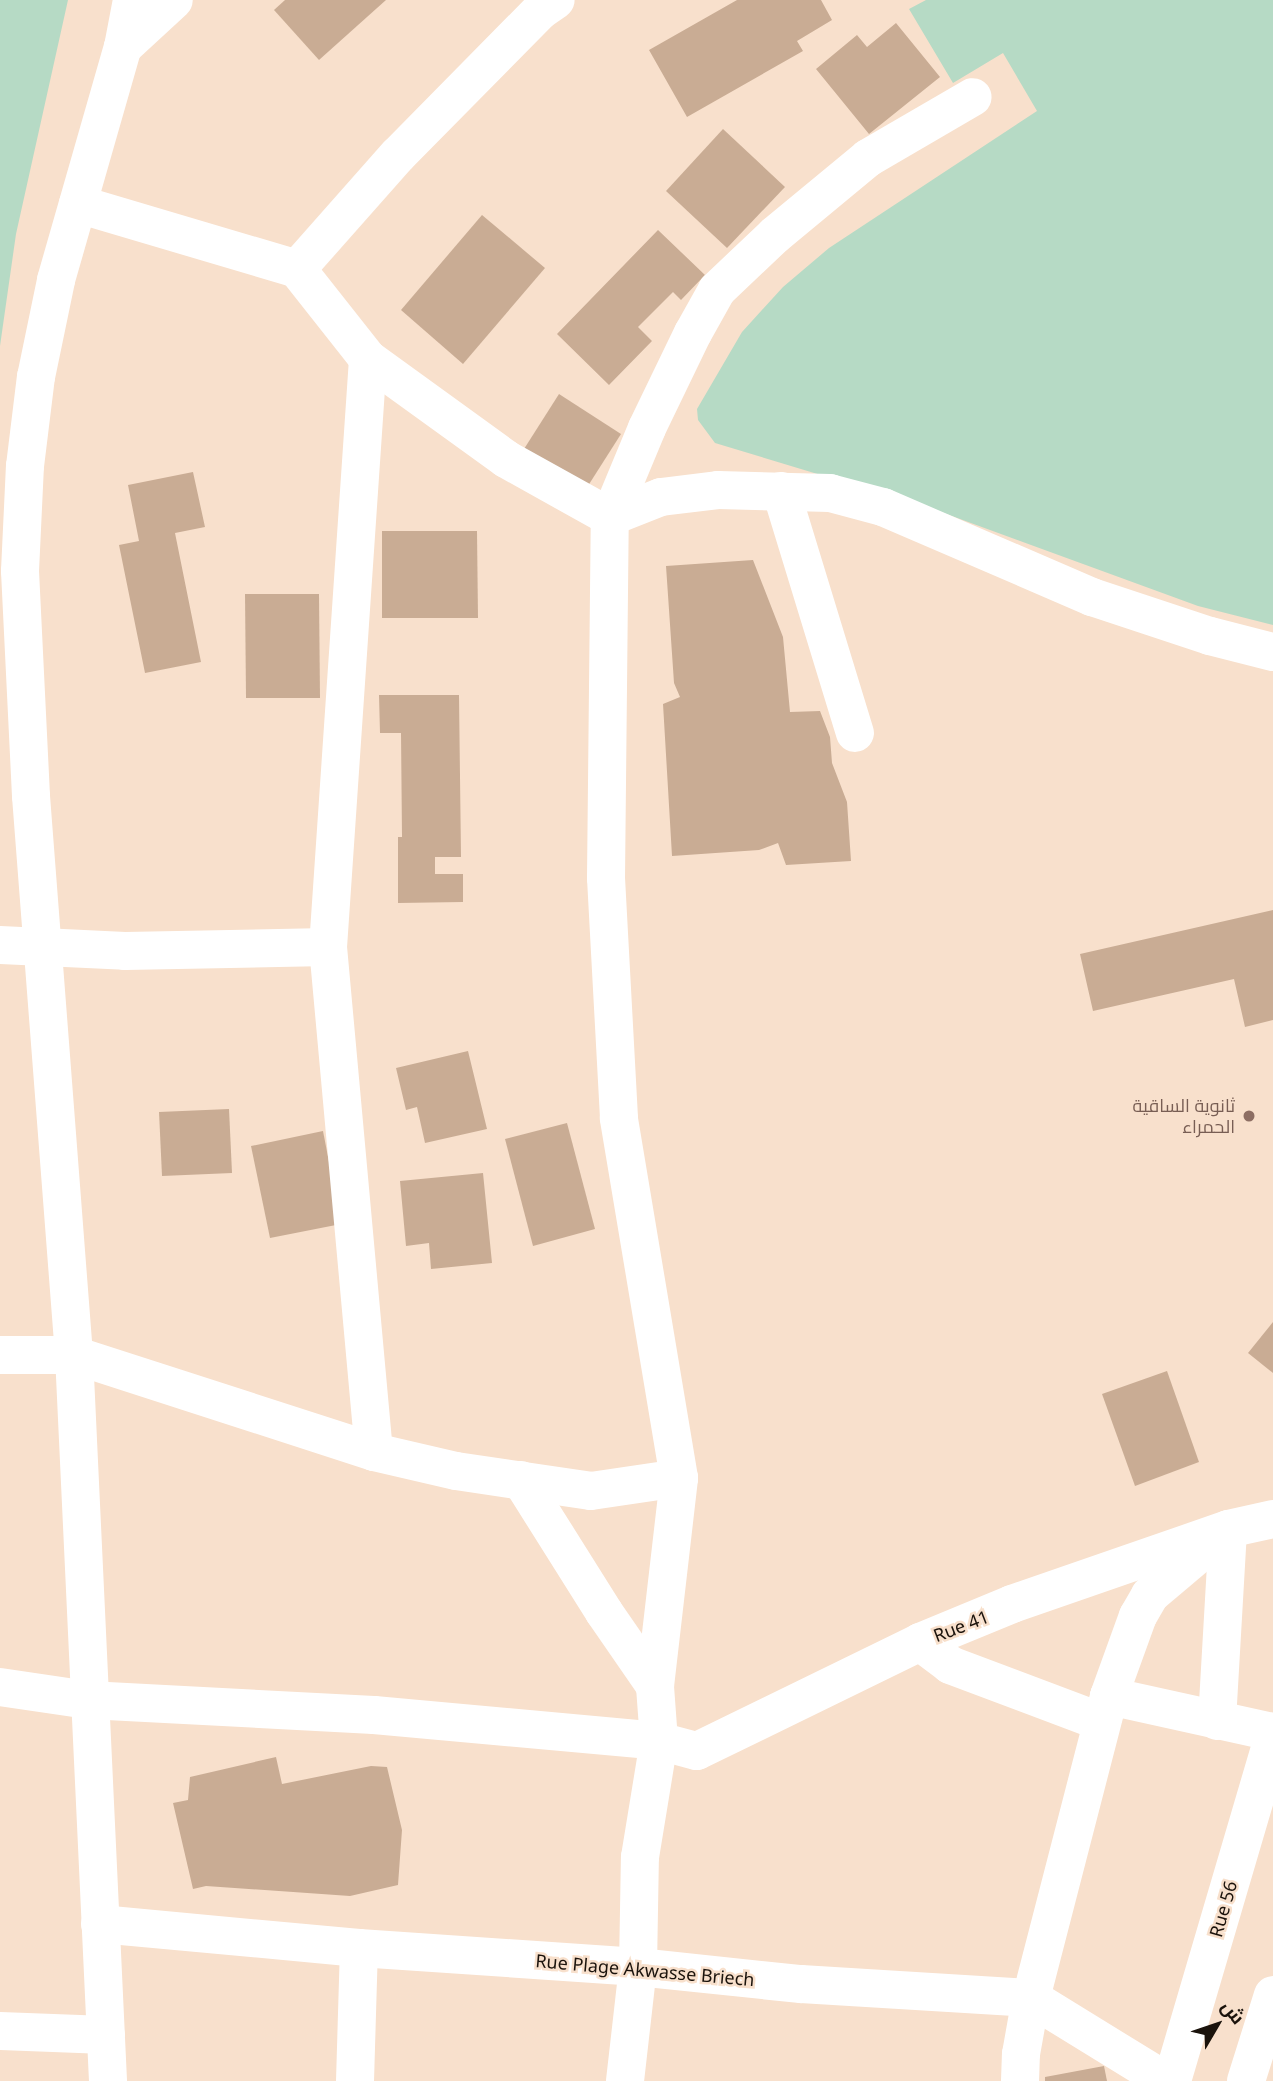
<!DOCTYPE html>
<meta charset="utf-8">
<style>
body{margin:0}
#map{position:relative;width:1273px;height:2081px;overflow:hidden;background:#f8e0cc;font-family:"Noto Sans",Cairo,sans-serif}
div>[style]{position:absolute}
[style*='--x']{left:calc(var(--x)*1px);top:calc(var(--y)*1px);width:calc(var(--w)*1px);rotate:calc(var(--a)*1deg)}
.green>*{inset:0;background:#b6dac5}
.building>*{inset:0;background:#c9ac94}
.minor>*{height:38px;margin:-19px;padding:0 19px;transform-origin:19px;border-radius:19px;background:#fff}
.dots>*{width:19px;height:19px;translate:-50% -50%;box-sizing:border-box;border:4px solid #f8e0cc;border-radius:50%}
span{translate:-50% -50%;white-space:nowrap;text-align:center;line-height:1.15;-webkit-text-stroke:5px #f8e0cc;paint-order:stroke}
.education-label{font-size:18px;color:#785e54}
.right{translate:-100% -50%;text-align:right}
.street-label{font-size:18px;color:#1b130c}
.north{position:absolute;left:1182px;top:1990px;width:70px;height:70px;-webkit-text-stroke:5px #f8e0cc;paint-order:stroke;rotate:51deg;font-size:19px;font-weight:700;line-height:28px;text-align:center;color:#1b130c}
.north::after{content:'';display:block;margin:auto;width:24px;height:32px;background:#1b130c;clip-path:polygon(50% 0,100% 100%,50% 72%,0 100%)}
</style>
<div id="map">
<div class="green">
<div style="clip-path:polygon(0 0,68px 0,16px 234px,0 346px)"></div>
<div style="clip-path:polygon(926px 0,1273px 0,1273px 625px,1198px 606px,930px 508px,715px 443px,698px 420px,697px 409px,742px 332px,783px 287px,829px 248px,1037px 111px,1003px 53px,953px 83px,909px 9px)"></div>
</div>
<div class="building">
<div style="clip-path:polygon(285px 0,386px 0,319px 60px,274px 10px)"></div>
<div style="clip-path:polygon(737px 0,821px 0,832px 20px,797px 41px,803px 51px,687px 117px,649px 50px)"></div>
<div style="clip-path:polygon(896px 23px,940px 77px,869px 134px,816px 69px,857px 35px,867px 47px)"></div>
<div style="clip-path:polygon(723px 129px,785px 187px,727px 248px,666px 191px)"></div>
<div style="clip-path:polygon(482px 215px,545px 268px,463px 364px,401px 310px)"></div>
<div style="clip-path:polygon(658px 230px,705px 275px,681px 300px,673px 292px,638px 327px,652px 341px,609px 385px,557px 334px)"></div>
<div style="clip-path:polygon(559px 394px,621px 434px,586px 489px,524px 449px)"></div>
<div style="clip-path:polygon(193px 472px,205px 527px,175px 533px,201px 662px,145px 673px,119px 545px,139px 541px,128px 485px)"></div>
<div style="clip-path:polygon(382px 531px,477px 531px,478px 618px,382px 618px)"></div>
<div style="clip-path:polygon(753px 560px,783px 637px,790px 712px,820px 711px,830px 737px,832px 763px,847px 802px,851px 861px,786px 865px,778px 843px,759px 850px,672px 856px,663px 704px,680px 697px,674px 683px,666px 566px)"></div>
<div style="clip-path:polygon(245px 594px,319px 594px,320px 698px,246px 698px)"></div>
<div style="clip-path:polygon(379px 695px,459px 695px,461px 857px,435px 857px,435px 874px,463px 874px,463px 902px,398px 903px,398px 837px,402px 837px,401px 733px,380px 733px)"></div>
<div style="clip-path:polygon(1273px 910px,1273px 1020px,1245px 1027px,1234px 979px,1093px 1011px,1080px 954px)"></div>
<div style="clip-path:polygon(468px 1051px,487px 1129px,425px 1143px,417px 1107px,406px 1110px,396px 1068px)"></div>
<div style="clip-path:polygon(229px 1109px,232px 1173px,162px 1176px,159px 1112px)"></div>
<div style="clip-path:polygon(567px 1123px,595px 1229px,533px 1246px,505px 1139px)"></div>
<div style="clip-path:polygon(323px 1131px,341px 1224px,270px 1238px,251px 1146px)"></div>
<div style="clip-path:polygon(483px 1173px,492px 1263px,431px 1269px,429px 1243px,406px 1246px,400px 1181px)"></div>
<div style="clip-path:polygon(1273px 1322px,1273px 1373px,1248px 1353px)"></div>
<div style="clip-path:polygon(1167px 1371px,1199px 1462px,1135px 1486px,1102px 1394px)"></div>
<div style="clip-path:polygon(276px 1757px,282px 1784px,371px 1766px,387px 1767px,402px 1830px,398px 1885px,350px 1896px,206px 1886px,193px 1889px,173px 1803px,188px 1800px,190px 1777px)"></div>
<div style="clip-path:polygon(1104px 2066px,1107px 2081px,1045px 2081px,1045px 2077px)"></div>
</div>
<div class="minor">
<div style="--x:123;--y:47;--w:69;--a:-42.7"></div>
<div style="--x:78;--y:204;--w:228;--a:16.5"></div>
<div style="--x:297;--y:269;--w:115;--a:51.7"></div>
<div style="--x:368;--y:359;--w:170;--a:35.9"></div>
<div style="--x:506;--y:459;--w:119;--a:29.1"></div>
<div style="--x:610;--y:517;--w:55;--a:-21.4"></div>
<div style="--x:661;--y:497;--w:57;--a:-7"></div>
<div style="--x:718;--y:490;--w:112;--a:1.5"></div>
<div style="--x:830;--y:493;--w:55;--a:14.8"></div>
<div style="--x:883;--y:507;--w:228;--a:23.3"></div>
<div style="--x:1092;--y:597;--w:124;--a:18.3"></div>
<div style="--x:1210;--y:636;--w:65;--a:14.3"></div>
<div style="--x:297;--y:269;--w:152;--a:-48.5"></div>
<div style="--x:398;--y:155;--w:202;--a:-45.4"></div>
<div style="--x:540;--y:11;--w:19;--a:-35"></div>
<div style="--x:368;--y:359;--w:589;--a:93.89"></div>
<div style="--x:328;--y:947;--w:507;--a:84.8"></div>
<div style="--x:781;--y:491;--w:253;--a:73"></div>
<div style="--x:0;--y:945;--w:125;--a:2.7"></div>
<div style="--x:125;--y:951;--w:203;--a:-1.1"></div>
<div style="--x:0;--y:1355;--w:74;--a:0"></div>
<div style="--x:74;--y:1355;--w:315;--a:17.9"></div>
<div style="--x:374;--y:1452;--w:84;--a:13"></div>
<div style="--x:456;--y:1471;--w:136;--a:8.4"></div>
<div style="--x:591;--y:1491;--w:89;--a:-8.4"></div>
<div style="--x:521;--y:1480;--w:156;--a:57.8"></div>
<div style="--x:604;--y:1612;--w:90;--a:55.4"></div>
<div style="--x:920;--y:1642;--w:38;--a:37"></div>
<div style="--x:950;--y:1665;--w:162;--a:20.6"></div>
<div style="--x:0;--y:1687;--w:89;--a:8.4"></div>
<div style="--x:88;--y:1700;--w:286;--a:3"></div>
<div style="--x:374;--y:1715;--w:286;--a:5.2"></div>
<div style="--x:659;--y:1741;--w:39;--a:15"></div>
<div style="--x:697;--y:1751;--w:248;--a:-26"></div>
<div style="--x:920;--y:1642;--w:100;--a:-22.4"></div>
<div style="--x:1012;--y:1604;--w:229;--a:-19.1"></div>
<div style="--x:1228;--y:1529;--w:46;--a:-12.5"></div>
<div style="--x:1109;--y:1696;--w:168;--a:12.4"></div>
<div style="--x:1217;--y:1721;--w:192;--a:-86.7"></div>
<div style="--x:100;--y:1924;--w:260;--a:5.3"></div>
<div style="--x:359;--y:1948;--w:280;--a:3.9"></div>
<div style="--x:638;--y:1967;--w:164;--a:6"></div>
<div style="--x:801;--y:1984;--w:230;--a:3.5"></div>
<div style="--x:1031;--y:1998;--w:158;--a:31.6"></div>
<div style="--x:0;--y:2031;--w:106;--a:2.2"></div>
<div style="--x:108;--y:2081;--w:727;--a:-92.68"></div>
<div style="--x:74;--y:1355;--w:561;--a:-94.4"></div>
<div style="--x:31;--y:796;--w:225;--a:-92.8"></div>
<div style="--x:20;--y:571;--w:105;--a:-87.3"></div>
<div style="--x:25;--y:466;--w:90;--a:-83"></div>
<div style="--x:36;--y:377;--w:99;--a:-78.3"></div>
<div style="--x:56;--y:280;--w:242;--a:-74"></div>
<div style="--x:123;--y:47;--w:48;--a:-79.2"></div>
<div style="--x:355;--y:2081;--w:133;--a:-88.3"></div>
<div style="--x:625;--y:2081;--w:115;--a:-83.5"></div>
<div style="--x:638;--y:1967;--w:110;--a:-89"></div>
<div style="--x:640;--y:1857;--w:118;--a:-80.7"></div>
<div style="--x:659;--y:1741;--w:55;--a:-94.2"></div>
<div style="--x:655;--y:1686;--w:209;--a:-83.4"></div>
<div style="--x:679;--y:1478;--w:365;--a:-99.5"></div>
<div style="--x:619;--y:1118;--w:240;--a:-93.1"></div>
<div style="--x:606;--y:878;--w:361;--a:-89.4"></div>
<div style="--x:610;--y:517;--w:96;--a:-67.4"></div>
<div style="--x:647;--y:428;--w:106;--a:-64.2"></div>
<div style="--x:693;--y:333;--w:49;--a:-60.8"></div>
<div style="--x:717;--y:290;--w:80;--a:-43.5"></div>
<div style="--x:775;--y:235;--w:121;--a:-39.6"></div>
<div style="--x:868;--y:158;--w:121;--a:-30.2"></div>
<div style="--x:1020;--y:2081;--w:27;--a:-88"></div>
<div style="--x:1021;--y:2054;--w:57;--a:-79.9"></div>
<div style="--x:1031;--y:1998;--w:312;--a:-75.5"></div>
<div style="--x:1109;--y:1696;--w:85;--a:-70.1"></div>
<div style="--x:1138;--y:1616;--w:24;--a:-60"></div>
<div style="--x:1150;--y:1595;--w:76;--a:-40.2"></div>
<div style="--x:1172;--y:2081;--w:359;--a:-73.6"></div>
<div style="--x:1246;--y:2081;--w:90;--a:-72.6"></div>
</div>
<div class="dots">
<div style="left:1249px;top:1116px;background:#8d6e63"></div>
</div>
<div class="education-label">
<span class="right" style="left:1235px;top:1116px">ثانوية الساقية<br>الحمراء</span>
</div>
<div class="street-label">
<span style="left:961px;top:1626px;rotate:-21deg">Rue 41</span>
<span style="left:1223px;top:1909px;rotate:-74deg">Rue 56</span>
<span style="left:645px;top:1970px;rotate:5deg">Rue Plage Akwasse Briech</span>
</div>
<div class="north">ش</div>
</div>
